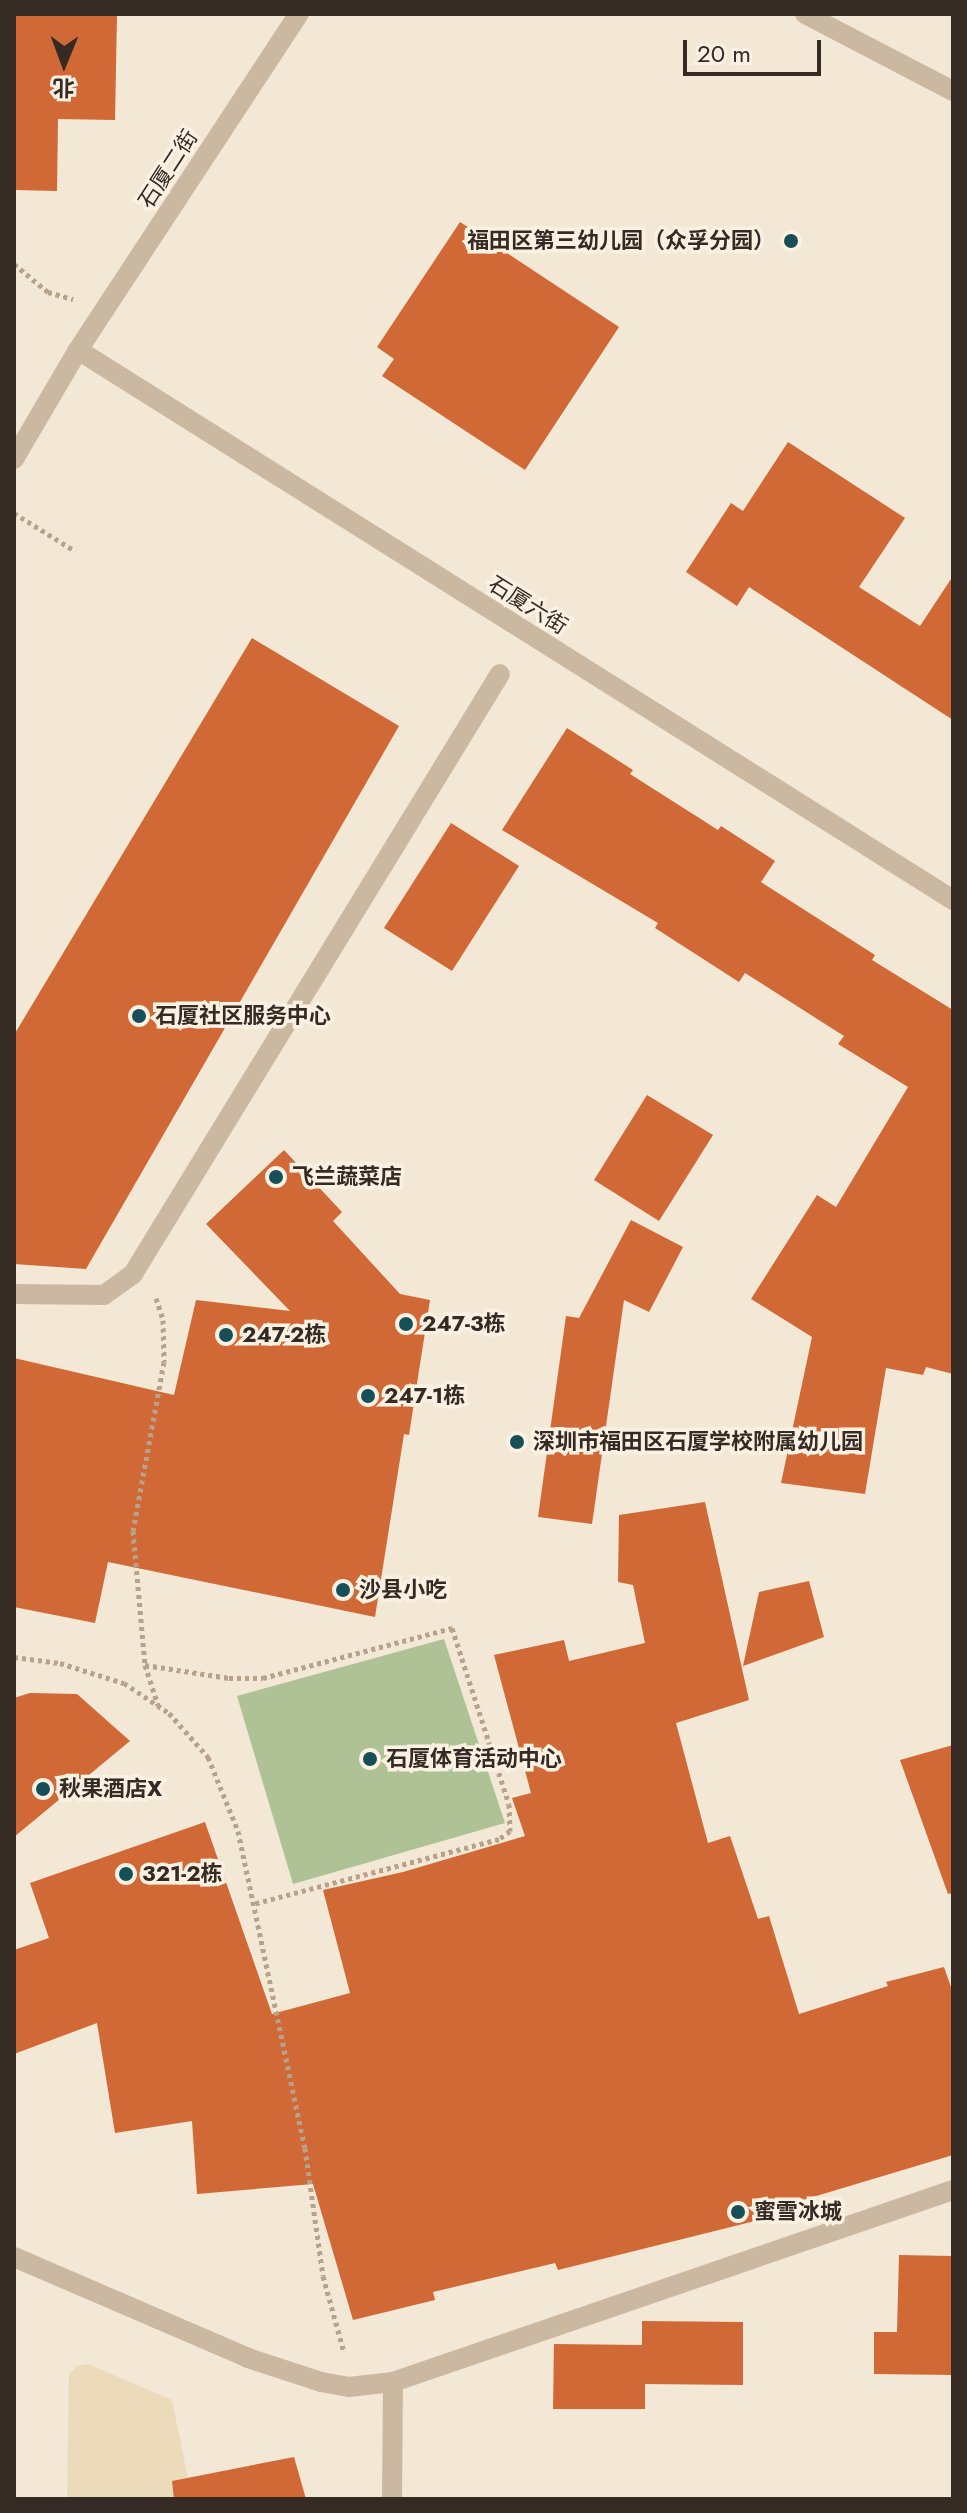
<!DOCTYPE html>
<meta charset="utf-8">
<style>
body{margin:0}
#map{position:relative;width:967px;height:2513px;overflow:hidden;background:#f3e7d5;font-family:Jost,"Noto Sans SC",sans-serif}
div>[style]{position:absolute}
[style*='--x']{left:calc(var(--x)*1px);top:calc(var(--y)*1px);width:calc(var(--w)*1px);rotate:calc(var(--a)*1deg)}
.green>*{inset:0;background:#afc295}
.plaza>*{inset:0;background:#ecdbbb}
.building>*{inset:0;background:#d06936}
.path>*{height:5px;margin-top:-2.5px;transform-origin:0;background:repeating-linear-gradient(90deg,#b7a28b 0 4px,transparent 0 8px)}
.minor>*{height:20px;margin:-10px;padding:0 10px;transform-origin:10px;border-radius:10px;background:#cbb8a1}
.dots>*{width:22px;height:22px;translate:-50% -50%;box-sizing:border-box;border:4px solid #faf1e2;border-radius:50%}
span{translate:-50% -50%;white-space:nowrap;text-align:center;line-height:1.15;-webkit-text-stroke:7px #faf1e2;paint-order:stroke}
.street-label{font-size:22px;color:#352b24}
.poi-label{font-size:22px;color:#352b24;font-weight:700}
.right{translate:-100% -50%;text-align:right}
.left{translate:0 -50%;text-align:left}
.frame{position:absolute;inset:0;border:16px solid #352b24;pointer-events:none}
.north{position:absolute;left:24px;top:24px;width:80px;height:80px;-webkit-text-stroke:6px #faf1e2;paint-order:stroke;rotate:181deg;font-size:22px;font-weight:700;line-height:32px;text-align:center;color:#352b24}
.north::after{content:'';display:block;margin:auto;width:28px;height:36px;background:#352b24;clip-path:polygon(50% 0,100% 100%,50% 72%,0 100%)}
.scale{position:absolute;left:683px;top:40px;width:138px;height:36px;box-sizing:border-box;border:4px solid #352b24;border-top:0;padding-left:10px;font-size:24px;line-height:28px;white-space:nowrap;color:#352b24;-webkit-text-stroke:6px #faf1e2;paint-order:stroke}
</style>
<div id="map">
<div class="green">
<div style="clip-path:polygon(444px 1639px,505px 1823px,293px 1884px,237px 1696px)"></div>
</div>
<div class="plaza">
<div style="clip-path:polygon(88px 2364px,172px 2400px,192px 2499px,67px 2499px,69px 2374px,77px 2366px)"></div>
</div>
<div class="building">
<div style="clip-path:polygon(14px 14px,117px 14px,115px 120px,58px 119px,57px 191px,14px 190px)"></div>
<div style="clip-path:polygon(460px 222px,619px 327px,525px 470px,382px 376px,394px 359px,377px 347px)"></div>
<div style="clip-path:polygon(788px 442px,905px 518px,859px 587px,920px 626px,953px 576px,953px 720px,749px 587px,737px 606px,686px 572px,731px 503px,743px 511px)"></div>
<div style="clip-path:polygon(252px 638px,399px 726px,86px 1269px,14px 1264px,14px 1035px)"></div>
<div style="clip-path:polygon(567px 728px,633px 770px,630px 774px,718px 830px,721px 826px,775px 861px,761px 882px,875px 955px,872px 960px,953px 1010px,953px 1374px,926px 1367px,923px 1375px,886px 1368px,865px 1494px,781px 1483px,812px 1337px,751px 1299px,817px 1195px,836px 1207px,908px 1087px,838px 1044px,844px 1036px,745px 973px,739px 982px,655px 928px,658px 923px,502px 830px)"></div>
<div style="clip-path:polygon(451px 823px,519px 866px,452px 971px,384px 928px)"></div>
<div style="clip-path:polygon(647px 1095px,713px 1135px,659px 1221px,594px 1180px)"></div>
<div style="clip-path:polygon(284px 1150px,342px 1212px,333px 1221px,400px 1294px,430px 1300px,409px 1435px,404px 1434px,375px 1617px,108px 1562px,95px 1623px,14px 1607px,14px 1358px,174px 1395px,196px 1300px,290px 1311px,206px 1224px)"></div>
<div style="clip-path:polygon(631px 1220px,683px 1247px,649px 1312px,624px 1300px,592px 1524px,538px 1517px,566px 1316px,579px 1318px)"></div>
<div style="clip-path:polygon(705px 1502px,749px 1700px,676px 1723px,708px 1843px,730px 1836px,758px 1919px,769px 1916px,799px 2014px,888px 1986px,886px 1982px,944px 1967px,953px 1993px,953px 2155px,753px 2215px,755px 2221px,558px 2270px,555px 2263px,433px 2292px,435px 2300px,353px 2320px,313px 2184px,197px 2194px,192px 2121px,115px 2133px,97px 2023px,14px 2054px,14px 1950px,49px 1938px,30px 1883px,205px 1822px,272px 2014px,350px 1993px,323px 1890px,403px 1872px,525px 1836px,512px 1798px,531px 1793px,494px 1655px,564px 1640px,569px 1661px,645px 1643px,633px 1585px,618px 1582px,619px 1515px)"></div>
<div style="clip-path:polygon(809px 1581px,824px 1637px,743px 1666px,759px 1592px)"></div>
<div style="clip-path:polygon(30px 1693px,77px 1694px,130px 1741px,14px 1837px,14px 1698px)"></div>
<div style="clip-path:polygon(953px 1745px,953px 1893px,948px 1894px,900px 1760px)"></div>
<div style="clip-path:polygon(899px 2255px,953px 2256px,953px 2375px,874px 2374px,874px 2332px,897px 2332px)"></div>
<div style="clip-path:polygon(642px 2321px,743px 2322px,743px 2385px,645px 2384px,645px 2409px,553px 2409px,554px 2344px,642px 2345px)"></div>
<div style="clip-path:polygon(294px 2457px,306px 2499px,174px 2499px,172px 2481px)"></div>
</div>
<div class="path">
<div style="--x:14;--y:264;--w:44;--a:39.5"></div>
<div style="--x:48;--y:292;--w:26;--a:16"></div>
<div style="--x:14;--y:513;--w:72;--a:31.9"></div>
<div style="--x:156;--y:1298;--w:23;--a:72"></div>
<div style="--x:163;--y:1320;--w:42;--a:88.6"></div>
<div style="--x:164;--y:1362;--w:172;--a:100.4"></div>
<div style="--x:133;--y:1531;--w:135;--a:84.9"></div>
<div style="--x:145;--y:1665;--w:42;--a:72"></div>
<div style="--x:14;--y:1657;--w:46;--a:7.4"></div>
<div style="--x:60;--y:1663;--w:67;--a:17.4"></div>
<div style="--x:124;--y:1683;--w:54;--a:33.7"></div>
<div style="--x:169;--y:1713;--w:59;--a:48.4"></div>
<div style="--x:208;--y:1757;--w:80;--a:67.9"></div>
<div style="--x:238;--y:1831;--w:324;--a:78.1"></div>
<div style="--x:305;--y:2148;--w:129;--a:82"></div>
<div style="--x:323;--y:2276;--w:79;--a:74.6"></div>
<div style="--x:145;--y:1665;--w:85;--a:8.8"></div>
<div style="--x:229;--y:1678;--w:34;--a:0"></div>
<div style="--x:263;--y:1678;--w:196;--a:-14.8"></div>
<div style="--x:452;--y:1628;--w:185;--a:72.1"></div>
<div style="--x:509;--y:1804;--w:27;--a:88"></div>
<div style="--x:510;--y:1831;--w:14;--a:144"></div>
<div style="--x:499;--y:1839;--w:254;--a:165.2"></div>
</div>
<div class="minor">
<div style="--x:805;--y:14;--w:167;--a:27.5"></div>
<div style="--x:78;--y:350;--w:1034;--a:32.15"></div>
<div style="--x:14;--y:459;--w:126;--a:-59.6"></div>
<div style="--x:78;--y:350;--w:402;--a:-56.7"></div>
<div style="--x:14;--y:1294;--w:90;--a:0.6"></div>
<div style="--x:104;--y:1295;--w:36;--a:-36"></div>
<div style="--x:133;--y:1274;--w:703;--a:-58.55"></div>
<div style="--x:14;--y:2257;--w:255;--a:23.3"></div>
<div style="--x:248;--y:2358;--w:77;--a:18.2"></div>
<div style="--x:321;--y:2382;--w:28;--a:10"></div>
<div style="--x:349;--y:2387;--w:44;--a:-6.5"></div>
<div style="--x:393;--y:2382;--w:592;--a:-18.92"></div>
<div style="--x:392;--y:2499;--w:117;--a:-89.5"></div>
</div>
<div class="dots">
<div style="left:791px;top:241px;background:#174f59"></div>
<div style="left:139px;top:1016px;background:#174f59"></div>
<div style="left:276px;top:1177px;background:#174f59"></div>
<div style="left:406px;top:1324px;background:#174f59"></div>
<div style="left:226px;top:1335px;background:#174f59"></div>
<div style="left:368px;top:1396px;background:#174f59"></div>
<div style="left:517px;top:1442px;background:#174f59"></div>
<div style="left:343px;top:1590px;background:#174f59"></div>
<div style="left:370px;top:1759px;background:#174f59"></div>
<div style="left:43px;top:1789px;background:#174f59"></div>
<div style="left:126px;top:1874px;background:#174f59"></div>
<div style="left:738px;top:2212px;background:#174f59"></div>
</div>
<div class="street-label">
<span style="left:168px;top:169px;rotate:-57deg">石厦二街</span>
<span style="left:528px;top:605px;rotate:32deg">石厦六街</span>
</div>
<div class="poi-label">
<span class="right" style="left:775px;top:241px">福田区第三幼儿园（众孚分园）</span>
<span class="left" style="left:155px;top:1016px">石厦社区服务中心</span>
<span class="left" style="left:292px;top:1177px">飞兰蔬菜店</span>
<span class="left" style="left:422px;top:1324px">247-3栋</span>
<span class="left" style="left:242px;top:1335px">247-2栋</span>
<span class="left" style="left:384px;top:1396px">247-1栋</span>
<span class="left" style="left:533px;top:1442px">深圳市福田区石厦学校附属幼儿园</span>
<span class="left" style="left:359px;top:1590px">沙县小吃</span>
<span class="left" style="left:386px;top:1759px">石厦体育活动中心</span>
<span class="left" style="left:59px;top:1789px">秋果酒店X</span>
<span class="left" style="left:142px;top:1874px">321-2栋</span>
<span class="left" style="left:754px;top:2212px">蜜雪冰城</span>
</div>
<div class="frame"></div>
<div class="north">北</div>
<div class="scale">20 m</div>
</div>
